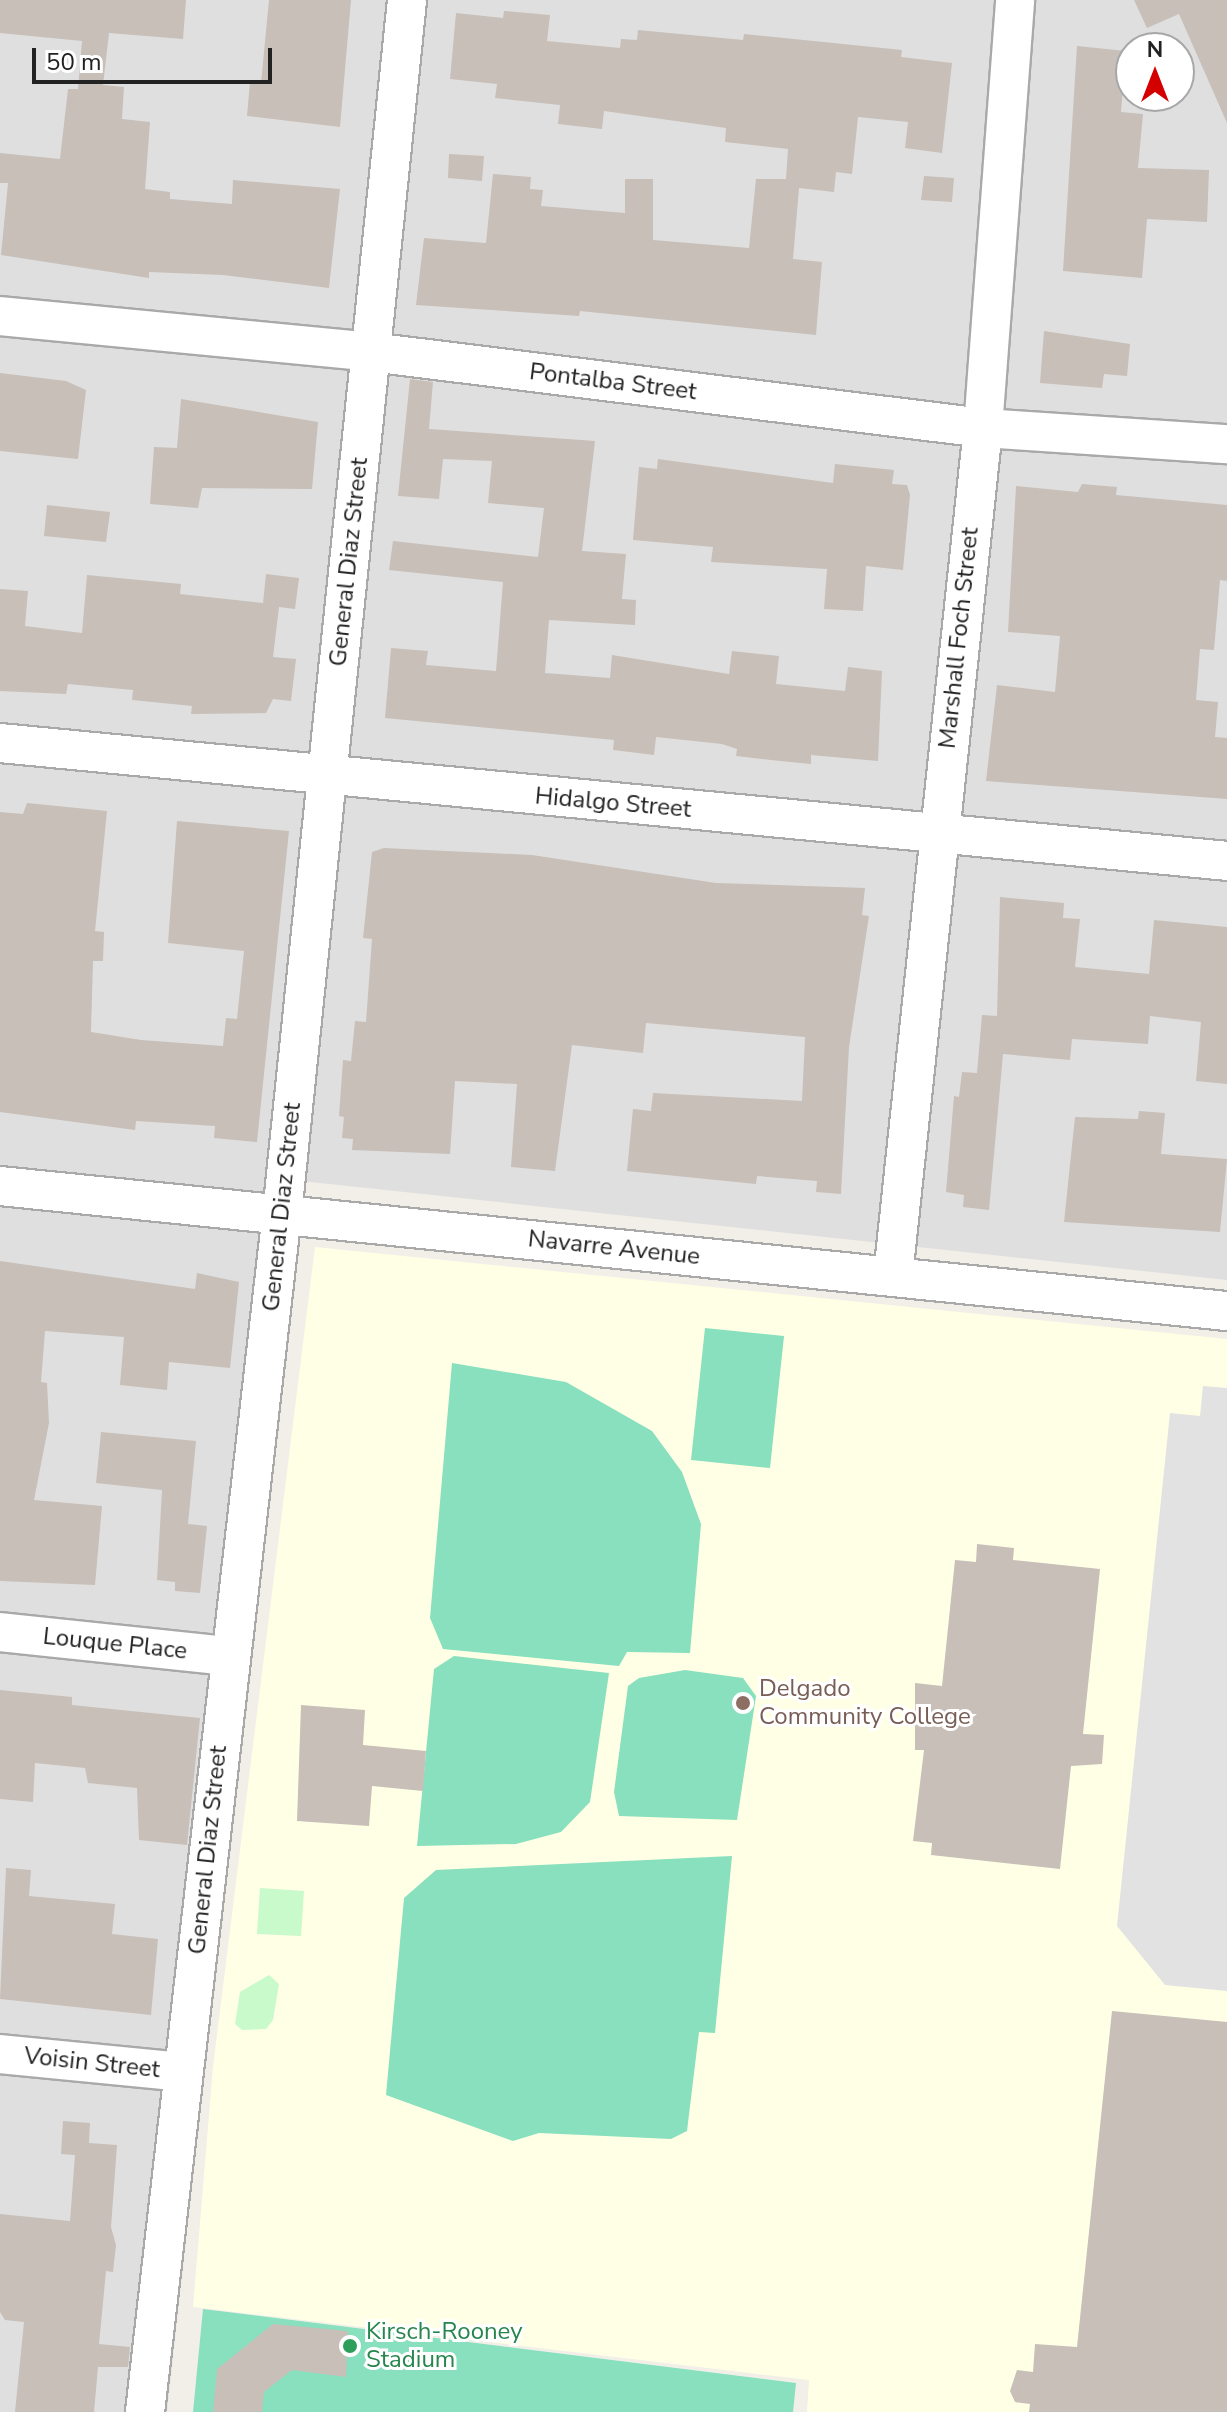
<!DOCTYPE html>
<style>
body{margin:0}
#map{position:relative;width:1227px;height:2412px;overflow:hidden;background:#f2efe9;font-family:"Nunito Sans",sans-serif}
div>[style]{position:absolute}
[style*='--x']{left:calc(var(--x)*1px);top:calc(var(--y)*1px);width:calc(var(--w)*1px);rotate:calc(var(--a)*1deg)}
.residential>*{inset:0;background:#e0dfdf}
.education>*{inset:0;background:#ffffe5}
.park>*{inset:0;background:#c8facc}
.pitch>*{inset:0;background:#88e0be}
.parking>*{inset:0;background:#e2e2e2}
.building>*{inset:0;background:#c7bfb8}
.roads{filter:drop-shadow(2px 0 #a9a9a9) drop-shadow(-2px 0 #a9a9a9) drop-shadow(0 2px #a9a9a9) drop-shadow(0 -2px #a9a9a9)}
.street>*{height:38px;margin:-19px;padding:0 19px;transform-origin:19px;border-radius:19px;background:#fff}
.dots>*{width:22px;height:22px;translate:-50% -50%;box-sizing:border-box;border:4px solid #fff;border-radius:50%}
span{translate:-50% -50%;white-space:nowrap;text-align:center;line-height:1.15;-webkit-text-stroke:6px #fff;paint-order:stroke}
.street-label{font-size:24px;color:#222}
.education-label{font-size:24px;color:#785e54}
.left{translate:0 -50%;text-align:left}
.leisure-label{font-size:24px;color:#27864d}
.north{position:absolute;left:1115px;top:32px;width:80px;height:80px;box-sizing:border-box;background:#fff;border:2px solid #a7a7a7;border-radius:50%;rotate:0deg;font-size:22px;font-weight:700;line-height:32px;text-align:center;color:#222}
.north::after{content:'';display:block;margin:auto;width:28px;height:36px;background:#d40000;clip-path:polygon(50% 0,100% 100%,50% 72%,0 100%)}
.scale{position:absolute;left:32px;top:48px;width:240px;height:36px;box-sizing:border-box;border:4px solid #222;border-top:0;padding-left:10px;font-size:24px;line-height:28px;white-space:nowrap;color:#222;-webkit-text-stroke:6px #fff;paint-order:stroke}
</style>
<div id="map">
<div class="residential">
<div style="clip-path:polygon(evenodd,0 0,1227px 0,1227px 1280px,301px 1181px,167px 2412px,0 2412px,0 0,1131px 48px,1179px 48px,1179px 96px,1131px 96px,1131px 48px)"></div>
</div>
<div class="education">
<div style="clip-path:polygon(315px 1247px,1227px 1339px,1227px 2412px,807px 2412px,809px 2380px,193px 2307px,213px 2067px)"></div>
</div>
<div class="park">
<div style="clip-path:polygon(260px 1888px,304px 1891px,301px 1936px,257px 1934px)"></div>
<div style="clip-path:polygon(269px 1975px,279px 1984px,273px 2020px,266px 2029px,242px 2030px,235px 2024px,240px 1992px)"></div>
</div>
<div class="pitch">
<div style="clip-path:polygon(705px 1328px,784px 1336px,770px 1468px,691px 1460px)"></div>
<div style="clip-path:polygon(452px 1363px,566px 1382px,652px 1431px,682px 1472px,701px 1524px,690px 1653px,627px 1652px,619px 1666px,443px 1649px,430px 1618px)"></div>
<div style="clip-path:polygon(454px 1656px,609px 1673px,590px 1802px,561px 1832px,516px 1844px,417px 1846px,434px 1669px)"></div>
<div style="clip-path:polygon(685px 1670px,743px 1678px,756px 1696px,737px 1820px,619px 1816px,614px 1792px,628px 1686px,639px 1678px)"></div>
<div style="clip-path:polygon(732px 1856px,715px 2033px,699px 2032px,687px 2131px,671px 2139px,539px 2133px,513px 2141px,386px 2095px,404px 1898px,436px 1870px)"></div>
<div style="clip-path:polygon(203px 2309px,796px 2383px,793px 2412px,193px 2412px)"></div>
</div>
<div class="parking">
<div style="clip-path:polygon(1203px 1386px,1227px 1388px,1227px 1991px,1165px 1985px,1117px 1926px,1170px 1413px,1200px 1416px)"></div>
</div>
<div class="building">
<div style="clip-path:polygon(0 0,186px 0,183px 39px,109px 33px,103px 85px,124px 87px,122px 119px,150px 122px,145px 189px,170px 192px,170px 199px,232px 204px,233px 180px,340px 189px,329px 288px,223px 275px,149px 272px,149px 278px,1px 255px,8px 183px,0 183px,0 153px,60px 159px,68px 89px,78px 89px,82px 41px,0 33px)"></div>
<div style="clip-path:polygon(269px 0,351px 0,340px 127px,247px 116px,250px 82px,261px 83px)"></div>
<div style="clip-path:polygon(1134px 0,1227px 0,1227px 123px,1179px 14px,1147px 28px)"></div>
<div style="clip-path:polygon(504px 11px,550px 15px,547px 41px,620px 48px,621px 39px,637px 40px,638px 30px,743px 40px,744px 34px,902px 50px,901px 57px,952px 63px,942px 153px,905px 148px,908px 122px,858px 117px,852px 174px,836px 172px,834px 192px,799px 188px,793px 259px,822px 262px,816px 335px,580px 311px,579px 316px,416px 305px,424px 238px,486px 243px,493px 174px,531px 177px,530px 189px,543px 190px,541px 206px,625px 213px,625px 179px,653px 179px,653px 240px,749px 248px,756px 179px,786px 179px,788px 149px,725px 142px,726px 128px,604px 111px,602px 129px,558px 124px,560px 105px,495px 98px,497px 84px,450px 79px,456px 13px,503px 18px)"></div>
<div style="clip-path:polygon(1077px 46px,1126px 51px,1121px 112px,1143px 114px,1138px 168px,1209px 170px,1207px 222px,1147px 219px,1142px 278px,1063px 271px)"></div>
<div style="clip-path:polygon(449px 154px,484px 156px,482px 181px,448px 178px)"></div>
<div style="clip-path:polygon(924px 176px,954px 178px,952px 202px,921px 200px)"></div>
<div style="clip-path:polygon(1044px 331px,1130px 344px,1127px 376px,1104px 374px,1102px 388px,1040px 383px)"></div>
<div style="clip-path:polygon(0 373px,66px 381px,86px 390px,78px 459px,0 451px)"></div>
<div style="clip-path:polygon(410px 379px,433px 382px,429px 429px,595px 441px,582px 551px,626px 554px,622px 599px,636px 600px,635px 625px,549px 620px,545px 673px,610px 678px,612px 655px,729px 674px,732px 651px,779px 656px,776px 684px,845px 691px,848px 667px,882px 671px,878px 761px,811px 755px,811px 764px,780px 761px,736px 756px,737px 749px,722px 744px,656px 737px,654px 755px,613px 750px,614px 740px,385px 718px,391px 648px,428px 651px,426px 665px,496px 671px,503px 582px,389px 570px,393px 541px,538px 557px,544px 508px,488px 503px,492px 461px,443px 459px,439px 499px,398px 496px)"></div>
<div style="clip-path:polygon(181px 399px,318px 422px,312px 489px,202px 488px,198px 508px,150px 504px,154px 447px,177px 448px)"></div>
<div style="clip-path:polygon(658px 459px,833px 483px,835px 464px,894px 470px,892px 484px,907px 485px,910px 495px,903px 570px,866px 566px,863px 611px,824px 609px,827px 569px,711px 562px,713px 547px,633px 540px,639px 467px,657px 469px)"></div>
<div style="clip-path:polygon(1082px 484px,1117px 487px,1116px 495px,1227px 505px,1227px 581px,1220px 580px,1214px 650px,1200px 649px,1196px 700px,1218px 702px,1215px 737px,1227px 738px,1227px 799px,986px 781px,997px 685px,1055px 692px,1060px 636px,1008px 632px,1016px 486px,1078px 492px)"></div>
<div style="clip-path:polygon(47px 505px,110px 512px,106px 542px,44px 536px)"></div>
<div style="clip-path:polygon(266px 574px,299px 578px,295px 609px,279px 607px,273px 657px,296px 659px,291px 701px,273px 699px,266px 713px,191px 714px,192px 706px,132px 700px,133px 690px,68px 684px,66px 694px,0 691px,0 589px,28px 591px,25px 626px,82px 633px,87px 575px,181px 584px,180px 594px,263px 603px)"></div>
<div style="clip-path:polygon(27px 803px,107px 811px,95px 931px,104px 932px,103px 961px,93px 961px,91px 1032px,141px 1040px,223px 1046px,226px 1018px,237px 1019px,244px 951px,168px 943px,177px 821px,289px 831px,257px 1142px,214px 1138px,215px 1126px,136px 1121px,135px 1130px,0 1112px,0 812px,23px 814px)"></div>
<div style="clip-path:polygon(384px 848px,532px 855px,716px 883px,865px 888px,862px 915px,869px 916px,849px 1047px,841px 1194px,816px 1192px,817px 1181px,757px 1176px,756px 1184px,627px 1171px,633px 1109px,651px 1111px,653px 1093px,802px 1101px,805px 1037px,646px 1023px,643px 1053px,572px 1045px,555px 1171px,511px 1167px,517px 1084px,455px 1081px,450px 1154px,352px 1150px,353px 1139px,342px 1138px,344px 1117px,339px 1116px,343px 1060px,351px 1061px,355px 1021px,366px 1022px,372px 939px,363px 938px,372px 852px)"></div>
<div style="clip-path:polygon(1000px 897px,1064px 903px,1063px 918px,1080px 919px,1075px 967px,1149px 974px,1154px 920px,1227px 927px,1227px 1084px,1196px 1081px,1201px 1022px,1150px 1016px,1148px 1044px,1072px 1039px,1070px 1060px,1003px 1054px,989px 1210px,963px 1207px,964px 1195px,946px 1192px,954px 1096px,959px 1097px,962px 1072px,977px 1073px,982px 1015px,997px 1016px)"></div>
<div style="clip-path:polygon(1139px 1111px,1165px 1113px,1161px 1154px,1227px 1159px,1220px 1232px,1064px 1222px,1075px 1117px,1138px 1119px)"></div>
<div style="clip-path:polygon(0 1261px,195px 1289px,197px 1273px,239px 1282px,230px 1368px,169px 1362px,167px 1390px,120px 1385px,124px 1337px,45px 1331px,41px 1382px,47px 1383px,49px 1423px,34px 1500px,102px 1506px,95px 1585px,0 1581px)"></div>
<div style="clip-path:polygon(101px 1432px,196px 1441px,188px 1524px,207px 1526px,200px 1593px,175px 1591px,175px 1582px,157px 1580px,162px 1490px,96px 1483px)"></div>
<div style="clip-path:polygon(977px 1544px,1014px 1548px,1013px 1560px,1100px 1569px,1083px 1734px,1104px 1735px,1102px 1764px,1071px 1766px,1060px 1869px,931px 1855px,932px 1843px,913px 1841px,924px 1750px,915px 1750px,915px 1683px,942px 1686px,955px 1560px,976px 1562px)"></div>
<div style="clip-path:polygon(0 1690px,72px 1697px,72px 1705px,200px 1718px,187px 1845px,139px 1840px,137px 1788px,88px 1783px,85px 1768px,35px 1763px,33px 1802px,0 1799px)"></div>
<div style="clip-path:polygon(301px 1705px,365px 1710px,363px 1745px,426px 1751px,423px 1791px,372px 1786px,369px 1826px,297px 1821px)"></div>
<div style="clip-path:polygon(6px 1868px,31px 1870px,29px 1896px,115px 1904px,112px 1934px,158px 1939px,151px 2015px,0 1999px)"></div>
<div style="clip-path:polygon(1112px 2011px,1227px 2022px,1227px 2412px,1029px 2412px,1030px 2404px,1015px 2402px,1010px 2391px,1017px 2370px,1033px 2372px,1035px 2344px,1077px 2347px)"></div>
<div style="clip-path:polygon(63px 2121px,90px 2123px,89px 2143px,117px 2145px,111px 2227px,116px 2245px,113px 2272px,106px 2271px,99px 2344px,130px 2347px,128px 2367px,98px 2367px,94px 2412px,15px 2412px,24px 2322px,5px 2320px,0 2312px,0 2214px,70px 2221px,75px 2155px,61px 2154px)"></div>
<div style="clip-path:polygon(273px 2324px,348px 2331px,346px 2377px,292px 2370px,264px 2392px,262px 2412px,213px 2412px,217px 2369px)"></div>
</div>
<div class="roads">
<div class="street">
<div style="--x:0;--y:316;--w:373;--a:5.5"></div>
<div style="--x:371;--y:352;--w:617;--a:7.08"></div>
<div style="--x:983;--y:428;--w:245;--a:3.8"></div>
<div style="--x:0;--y:743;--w:1233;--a:5.49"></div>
<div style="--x:0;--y:1186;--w:1233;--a:5.82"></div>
<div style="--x:893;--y:1276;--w:853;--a:-83.94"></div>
<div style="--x:983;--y:428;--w:429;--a:-85.7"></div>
<div style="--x:0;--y:1632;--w:230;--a:6"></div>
<div style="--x:0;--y:2054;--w:184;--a:5.6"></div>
<div style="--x:145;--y:2412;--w:1206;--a:-83.48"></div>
<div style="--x:282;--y:1214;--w:1220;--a:-84.12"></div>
</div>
</div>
<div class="dots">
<div style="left:743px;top:1703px;background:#8d6e63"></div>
<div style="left:350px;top:2346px;background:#2e9e5b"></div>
</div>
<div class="street-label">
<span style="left:613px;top:382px;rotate:7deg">Pontalba Street</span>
<span style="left:349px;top:562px;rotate:-84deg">General Diaz Street</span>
<span style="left:959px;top:638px;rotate:-84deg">Marshall Foch Street</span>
<span style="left:613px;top:803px;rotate:5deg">Hidalgo Street</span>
<span style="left:282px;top:1207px;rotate:-84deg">General Diaz Street</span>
<span style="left:614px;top:1248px;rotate:6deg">Navarre Avenue</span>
<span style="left:115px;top:1644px;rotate:6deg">Louque Place</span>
<span style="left:208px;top:1850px;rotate:-84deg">General Diaz Street</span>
<span style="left:92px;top:2063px;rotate:6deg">Voisin Street</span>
</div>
<div class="education-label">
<span class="left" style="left:759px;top:1703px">Delgado<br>Community College</span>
</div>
<div class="leisure-label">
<span class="left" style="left:366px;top:2346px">Kirsch-Rooney<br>Stadium</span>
</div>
<div class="north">N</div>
<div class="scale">50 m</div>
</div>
